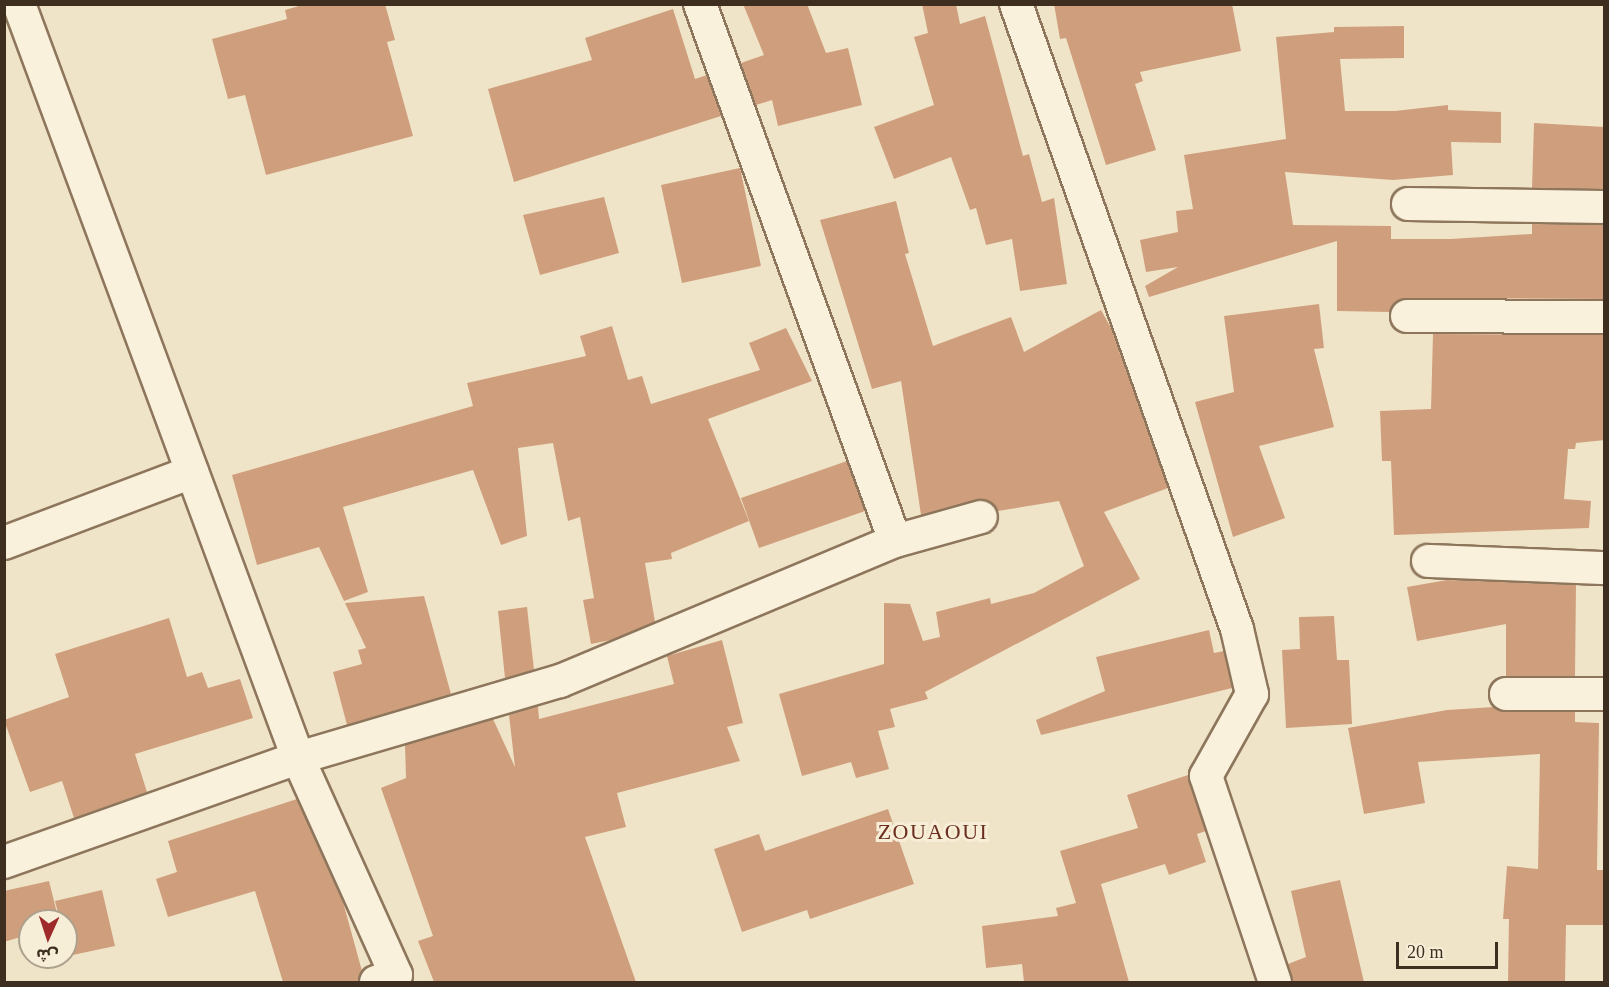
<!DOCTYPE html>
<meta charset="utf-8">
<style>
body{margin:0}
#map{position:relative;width:1609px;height:987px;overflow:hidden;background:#f0e4c8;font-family:"Times New Roman","Noto Sans Arabic",serif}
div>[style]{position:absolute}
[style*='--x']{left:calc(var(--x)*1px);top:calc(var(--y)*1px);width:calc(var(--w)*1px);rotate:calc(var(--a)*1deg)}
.building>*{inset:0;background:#cf9f7d}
.roads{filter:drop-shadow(2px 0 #8d765c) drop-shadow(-2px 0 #8d765c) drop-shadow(0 2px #8d765c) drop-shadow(0 -2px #8d765c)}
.street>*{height:32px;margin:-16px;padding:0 16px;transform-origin:16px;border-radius:16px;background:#faf1dc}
span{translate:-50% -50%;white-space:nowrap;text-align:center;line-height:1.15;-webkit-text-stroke:6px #f7eed8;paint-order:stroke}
.quarter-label{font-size:22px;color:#6b2e1e;letter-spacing:1.5px}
.frame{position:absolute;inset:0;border:6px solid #3d2e20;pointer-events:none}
.north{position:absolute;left:18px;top:909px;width:60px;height:60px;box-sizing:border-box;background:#f7eed8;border:2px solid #ada18e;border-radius:50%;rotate:183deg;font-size:16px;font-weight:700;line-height:24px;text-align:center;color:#3d2e20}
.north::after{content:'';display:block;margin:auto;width:21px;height:27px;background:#9e2a2b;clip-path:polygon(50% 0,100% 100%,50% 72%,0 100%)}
.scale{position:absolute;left:1396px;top:942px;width:102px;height:27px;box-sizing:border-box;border:3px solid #3d2e20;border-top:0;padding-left:8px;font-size:18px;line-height:21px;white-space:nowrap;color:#3d2e20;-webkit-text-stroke:4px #f7eed8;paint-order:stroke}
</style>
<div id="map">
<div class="building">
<div style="clip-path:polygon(306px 4px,385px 4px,395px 40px,387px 42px,413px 136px,266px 175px,245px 95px,228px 99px,212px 39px,287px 19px,285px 10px)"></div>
<div style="clip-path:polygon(743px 4px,807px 4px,826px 53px,848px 48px,862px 105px,778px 126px,772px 100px,756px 105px,741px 63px,764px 55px)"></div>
<div style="clip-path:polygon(922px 4px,956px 4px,960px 24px,985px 16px,1023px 156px,1029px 154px,1042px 202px,1054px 198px,1067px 284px,1020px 291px,1012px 239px,986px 245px,976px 208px,970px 210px,951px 157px,894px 179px,874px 127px,934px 105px,914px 37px,928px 33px)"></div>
<div style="clip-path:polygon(1054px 4px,1232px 4px,1241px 51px,1140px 72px,1143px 81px,1135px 84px,1156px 150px,1106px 165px,1066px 38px,1060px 39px)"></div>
<div style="clip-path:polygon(673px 9px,695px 79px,707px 75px,721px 116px,514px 182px,488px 89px,592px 60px,585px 38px)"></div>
<div style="clip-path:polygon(1404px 26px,1404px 58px,1340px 59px,1345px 111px,1395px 111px,1448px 105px,1448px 110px,1501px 112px,1501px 143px,1451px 142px,1453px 175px,1393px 180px,1285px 172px,1293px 225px,1391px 226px,1391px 239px,1451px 239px,1532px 234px,1532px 224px,1605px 225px,1605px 299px,1407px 298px,1398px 301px,1390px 312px,1337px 311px,1337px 241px,1149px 297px,1145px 286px,1178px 267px,1146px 272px,1140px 240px,1178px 232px,1176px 211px,1193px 209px,1184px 155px,1286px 139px,1276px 37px,1334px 32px,1334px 27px)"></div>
<div style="clip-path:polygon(1534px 123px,1605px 127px,1605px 189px,1532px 188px)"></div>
<div style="clip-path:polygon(740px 168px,761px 266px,682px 283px,661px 185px)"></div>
<div style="clip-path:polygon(604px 197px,619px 253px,540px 275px,523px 215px)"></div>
<div style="clip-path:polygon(896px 201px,909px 253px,905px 254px,933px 346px,1011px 317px,1024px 352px,1101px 310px,1111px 328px,1168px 488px,1104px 512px,1140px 579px,925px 692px,928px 699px,890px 709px,895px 727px,878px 731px,889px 769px,856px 778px,851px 762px,802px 776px,779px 694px,884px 664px,884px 603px,910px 604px,923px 641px,940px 637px,936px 612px,990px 598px,991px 604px,1034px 593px,1084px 566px,1059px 501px,998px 511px,986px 500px,977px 500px,921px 515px,901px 381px,872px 389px,820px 220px)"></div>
<div style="clip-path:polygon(1319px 304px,1324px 348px,1314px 349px,1334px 427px,1259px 446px,1285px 518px,1233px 537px,1195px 402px,1234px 392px,1224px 316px)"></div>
<div style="clip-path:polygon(612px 326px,628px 380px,642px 376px,651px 404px,760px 370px,749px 343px,786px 328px,812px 381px,708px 419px,749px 521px,671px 553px,672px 559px,645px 563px,655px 622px,611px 640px,591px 644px,583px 600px,594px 598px,580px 517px,568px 521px,553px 443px,518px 448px,527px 536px,501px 545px,473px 470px,343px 507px,368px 592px,344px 601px,319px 547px,257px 565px,232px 475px,473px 406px,467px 383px,586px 356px,580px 336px)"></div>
<div style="clip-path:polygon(1433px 334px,1605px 335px,1605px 440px,1576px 443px,1575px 449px,1568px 449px,1564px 499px,1591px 501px,1589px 528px,1394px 535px,1391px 461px,1382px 461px,1380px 411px,1431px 409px)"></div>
<div style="clip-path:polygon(847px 461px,865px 511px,759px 548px,741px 498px)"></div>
<div style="clip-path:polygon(1447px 580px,1576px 585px,1575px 676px,1506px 676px,1506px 624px,1417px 641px,1407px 587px)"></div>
<div style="clip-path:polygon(424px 596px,451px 694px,347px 725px,333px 672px,362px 664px,358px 650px,366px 648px,345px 603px)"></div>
<div style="clip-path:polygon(527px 607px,534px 670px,505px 678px,498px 611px)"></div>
<div style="clip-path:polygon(1334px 616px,1337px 660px,1349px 660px,1352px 724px,1286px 728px,1282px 650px,1300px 649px,1299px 617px)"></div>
<div style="clip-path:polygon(169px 618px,187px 677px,202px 672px,208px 688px,240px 679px,253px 718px,135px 754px,147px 792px,74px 818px,62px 781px,30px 792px,4px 720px,69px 697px,55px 654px)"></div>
<div style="clip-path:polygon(1209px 630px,1214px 653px,1224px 651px,1232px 688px,1041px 735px,1036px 720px,1105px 691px,1096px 657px)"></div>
<div style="clip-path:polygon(722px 640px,743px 723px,727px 727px,740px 761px,617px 793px,626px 827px,585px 837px,636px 982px,434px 982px,418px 941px,433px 936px,381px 788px,406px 778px,405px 745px,493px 719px,515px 767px,509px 715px,538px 706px,539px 719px,674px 684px,667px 656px)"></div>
<div style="clip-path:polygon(1494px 707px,1506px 712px,1575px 712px,1575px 722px,1599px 723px,1597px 870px,1605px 870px,1605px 925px,1566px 925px,1565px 982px,1508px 982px,1509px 919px,1503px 919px,1507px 866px,1538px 869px,1540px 754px,1418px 762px,1425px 803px,1364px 814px,1348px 728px,1447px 710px)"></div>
<div style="clip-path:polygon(1188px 775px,1206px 831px,1197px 834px,1206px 862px,1169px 875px,1165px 864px,1101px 884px,1129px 982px,1024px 982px,1022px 964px,986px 968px,982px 926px,1058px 916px,1056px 908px,1076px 903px,1060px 851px,1138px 828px,1127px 795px)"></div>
<div style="clip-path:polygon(297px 799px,343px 902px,362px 971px,359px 982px,283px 982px,255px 891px,168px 917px,156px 879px,177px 872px,168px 841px)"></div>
<div style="clip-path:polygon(888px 809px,914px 884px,810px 919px,807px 910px,742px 932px,714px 849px,759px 834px,765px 851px)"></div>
<div style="clip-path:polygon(1340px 880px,1364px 982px,1293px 982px,1288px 964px,1306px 957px,1291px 891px)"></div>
<div style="clip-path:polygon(49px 881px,59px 921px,30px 921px,30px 934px,4px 942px,4px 891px)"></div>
<div style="clip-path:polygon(102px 890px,115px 946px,68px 956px,66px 921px,60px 921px,55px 901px)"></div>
</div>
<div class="roads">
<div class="street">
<div style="--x:19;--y:4;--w:804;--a:69.69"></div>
<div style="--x:298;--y:758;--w:238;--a:65.7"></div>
<div style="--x:396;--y:975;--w:21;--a:161"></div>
<div style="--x:700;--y:4;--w:571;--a:70.04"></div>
<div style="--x:1016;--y:4;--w:663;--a:70.53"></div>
<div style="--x:1237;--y:629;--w:67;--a:77"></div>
<div style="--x:1252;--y:694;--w:94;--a:119.3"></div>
<div style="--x:1206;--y:776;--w:217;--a:71.5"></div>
<div style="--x:1408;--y:204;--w:196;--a:0.9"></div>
<div style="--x:1407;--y:316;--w:197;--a:0.3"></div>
<div style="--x:4;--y:543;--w:201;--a:-20.7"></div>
<div style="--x:1428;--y:561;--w:176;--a:2.3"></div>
<div style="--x:1506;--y:694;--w:98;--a:0"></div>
<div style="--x:4;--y:862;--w:312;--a:-19.5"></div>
<div style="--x:298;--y:758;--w:273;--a:-16.4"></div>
<div style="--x:560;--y:681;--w:363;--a:-22.7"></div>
<div style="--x:895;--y:541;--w:89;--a:-15.6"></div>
</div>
</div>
<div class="quarter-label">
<span style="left:933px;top:832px">ZOUAOUI</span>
</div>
<div class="frame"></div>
<div class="north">ش</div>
<div class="scale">20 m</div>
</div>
